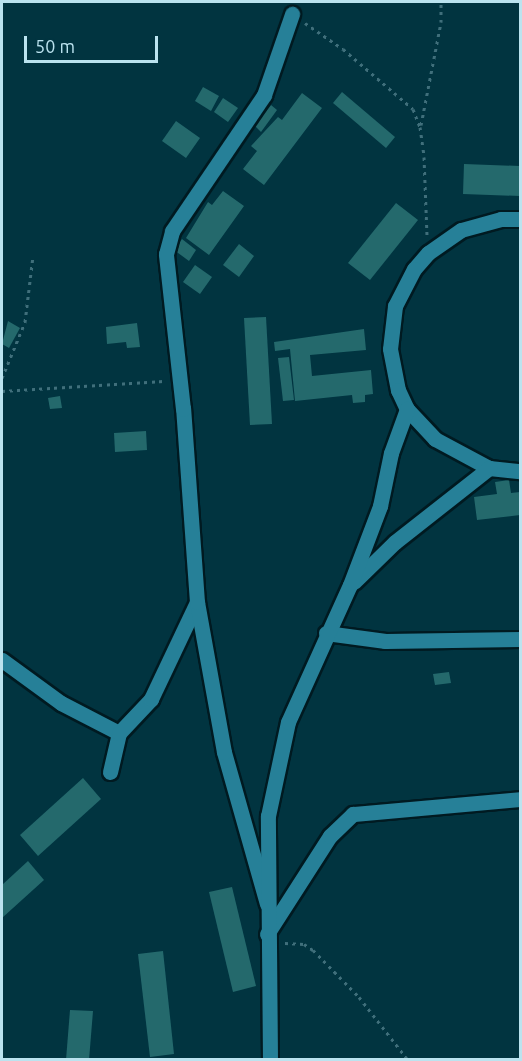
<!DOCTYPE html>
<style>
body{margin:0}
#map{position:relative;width:522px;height:1061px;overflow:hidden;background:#013440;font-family:Ubuntu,sans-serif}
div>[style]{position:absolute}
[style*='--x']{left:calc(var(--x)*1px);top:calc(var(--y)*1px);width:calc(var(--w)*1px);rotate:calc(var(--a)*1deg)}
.building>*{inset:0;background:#24696c}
.path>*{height:3px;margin-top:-1.5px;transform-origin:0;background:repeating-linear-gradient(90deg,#406f7b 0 3px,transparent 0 7.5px)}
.roads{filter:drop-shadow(2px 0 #001a21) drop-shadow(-2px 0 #001a21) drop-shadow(0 2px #001a21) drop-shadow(0 -2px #001a21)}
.minor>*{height:15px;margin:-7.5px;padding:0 7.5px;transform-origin:7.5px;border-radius:7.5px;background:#268098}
span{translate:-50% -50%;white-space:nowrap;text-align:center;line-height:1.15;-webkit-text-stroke:4.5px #013440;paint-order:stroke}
.frame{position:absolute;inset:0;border:3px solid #bbe3ef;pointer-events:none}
.scale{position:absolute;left:24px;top:36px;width:134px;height:27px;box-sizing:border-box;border:3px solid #bbe3ef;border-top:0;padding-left:8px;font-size:18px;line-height:21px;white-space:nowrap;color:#bbe3ef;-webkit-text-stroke:4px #013440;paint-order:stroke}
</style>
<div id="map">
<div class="building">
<div style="clip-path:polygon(203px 87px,219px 96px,211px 111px,195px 101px)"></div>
<div style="clip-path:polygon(342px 92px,395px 137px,386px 148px,333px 103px)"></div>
<div style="clip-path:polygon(302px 93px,322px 108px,264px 185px,243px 169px,257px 151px,251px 146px,278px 117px,282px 120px)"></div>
<div style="clip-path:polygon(223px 98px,238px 108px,228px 122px,214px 112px)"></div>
<div style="clip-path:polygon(271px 105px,277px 110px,261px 132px,255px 126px)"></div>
<div style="clip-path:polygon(176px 121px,200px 138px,186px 158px,162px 141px)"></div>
<div style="clip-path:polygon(464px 164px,520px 166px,520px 196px,463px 194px)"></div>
<div style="clip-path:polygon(223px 191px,244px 206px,209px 255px,186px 238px,208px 202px,212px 205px)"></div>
<div style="clip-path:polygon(396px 203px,418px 220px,370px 280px,348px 263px)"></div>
<div style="clip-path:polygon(182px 239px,196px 250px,189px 261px,174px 250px)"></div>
<div style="clip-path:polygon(239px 244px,254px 256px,239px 277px,223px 265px)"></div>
<div style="clip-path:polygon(195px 265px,212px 277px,200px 294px,183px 282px)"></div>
<div style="clip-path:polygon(266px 317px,272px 424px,250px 425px,244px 318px)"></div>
<div style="clip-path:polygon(8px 321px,20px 328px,9px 348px,2px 344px)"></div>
<div style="clip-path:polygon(137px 323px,140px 347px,127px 348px,126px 342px,107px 344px,106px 327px)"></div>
<div style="clip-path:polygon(364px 329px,366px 350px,310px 355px,312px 376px,371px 370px,373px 394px,365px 395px,365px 402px,353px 403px,352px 395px,295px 401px,290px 349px,275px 351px,274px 342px)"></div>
<div style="clip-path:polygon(289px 357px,294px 400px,283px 401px,278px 358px)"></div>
<div style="clip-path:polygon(60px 396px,62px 408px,50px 409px,48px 398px)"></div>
<div style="clip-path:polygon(146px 431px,147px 450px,115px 452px,114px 433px)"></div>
<div style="clip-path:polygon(509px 480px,511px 493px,520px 492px,520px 515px,477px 520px,474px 497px,497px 494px,495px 482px)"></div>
<div style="clip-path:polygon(449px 672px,451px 683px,435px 685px,433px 674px)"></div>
<div style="clip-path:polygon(83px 778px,101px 799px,38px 856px,20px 835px)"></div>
<div style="clip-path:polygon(28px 861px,44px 880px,2px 918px,2px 885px)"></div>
<div style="clip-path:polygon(232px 887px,256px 986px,233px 992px,209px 892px)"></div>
<div style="clip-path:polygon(163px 951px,174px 1054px,150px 1057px,138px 954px)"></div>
<div style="clip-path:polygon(70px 1010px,93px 1011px,89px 1060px,66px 1060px)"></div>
</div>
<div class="path">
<div style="--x:305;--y:23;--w:46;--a:34.4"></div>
<div style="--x:343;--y:49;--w:92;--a:40.6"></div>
<div style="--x:413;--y:109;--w:19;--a:69"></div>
<div style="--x:420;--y:127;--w:30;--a:82"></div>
<div style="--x:424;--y:157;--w:78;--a:87.8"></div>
<div style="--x:421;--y:125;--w:105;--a:-79"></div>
<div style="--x:441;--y:22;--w:20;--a:-90"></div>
<div style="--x:2;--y:378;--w:61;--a:-67.7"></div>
<div style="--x:25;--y:322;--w:66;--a:-83.1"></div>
<div style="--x:2;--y:391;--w:162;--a:-3.5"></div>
<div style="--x:285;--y:943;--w:19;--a:3"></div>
<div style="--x:304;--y:944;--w:11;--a:34"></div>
<div style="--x:313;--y:950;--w:66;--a:45.6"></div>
<div style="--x:359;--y:997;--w:80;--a:52.1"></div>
</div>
<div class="roads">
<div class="minor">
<div style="--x:520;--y:219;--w:19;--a:180"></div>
<div style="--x:501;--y:219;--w:41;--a:164.6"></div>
<div style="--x:461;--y:230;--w:40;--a:145.1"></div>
<div style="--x:428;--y:253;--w:21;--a:131"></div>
<div style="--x:414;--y:269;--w:42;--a:117.2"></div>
<div style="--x:395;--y:306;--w:43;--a:96.6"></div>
<div style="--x:390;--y:349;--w:42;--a:79"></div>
<div style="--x:398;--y:390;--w:21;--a:65"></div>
<div style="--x:407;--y:409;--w:41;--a:47"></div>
<div style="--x:435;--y:439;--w:61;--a:28.2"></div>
<div style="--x:489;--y:468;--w:31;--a:6"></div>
<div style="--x:354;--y:582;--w:57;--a:-44.3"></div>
<div style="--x:395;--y:542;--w:120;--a:-38.2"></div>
<div style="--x:326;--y:633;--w:60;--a:7.7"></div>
<div style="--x:385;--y:641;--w:135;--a:-0.8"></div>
<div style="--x:2;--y:660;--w:73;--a:36.1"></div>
<div style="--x:61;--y:703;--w:65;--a:27.3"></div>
<div style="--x:110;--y:772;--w:40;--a:-77"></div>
<div style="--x:119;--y:733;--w:47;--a:-46.7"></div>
<div style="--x:151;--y:699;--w:107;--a:-64.6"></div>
<div style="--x:267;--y:904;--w:158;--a:-105.8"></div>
<div style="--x:224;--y:752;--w:152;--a:-100.2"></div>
<div style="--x:197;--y:602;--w:194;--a:-94.1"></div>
<div style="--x:183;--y:409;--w:156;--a:-96.3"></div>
<div style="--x:166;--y:254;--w:24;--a:-75"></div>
<div style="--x:172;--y:231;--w:164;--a:-55.9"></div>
<div style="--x:264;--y:95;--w:86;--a:-70.9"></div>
<div style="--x:267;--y:934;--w:117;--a:-57.3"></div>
<div style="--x:330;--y:836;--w:32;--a:-44"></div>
<div style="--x:353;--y:814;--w:168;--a:-5.1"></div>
<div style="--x:270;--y:1060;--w:244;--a:-90.5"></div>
<div style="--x:268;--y:816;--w:96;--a:-78"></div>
<div style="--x:288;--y:722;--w:150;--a:-65.7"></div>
<div style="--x:350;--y:585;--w:85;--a:-69.2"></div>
<div style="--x:380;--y:506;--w:54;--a:-78.3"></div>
<div style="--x:391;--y:453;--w:47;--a:-70"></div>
</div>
</div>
<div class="frame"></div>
<div class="scale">50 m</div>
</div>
